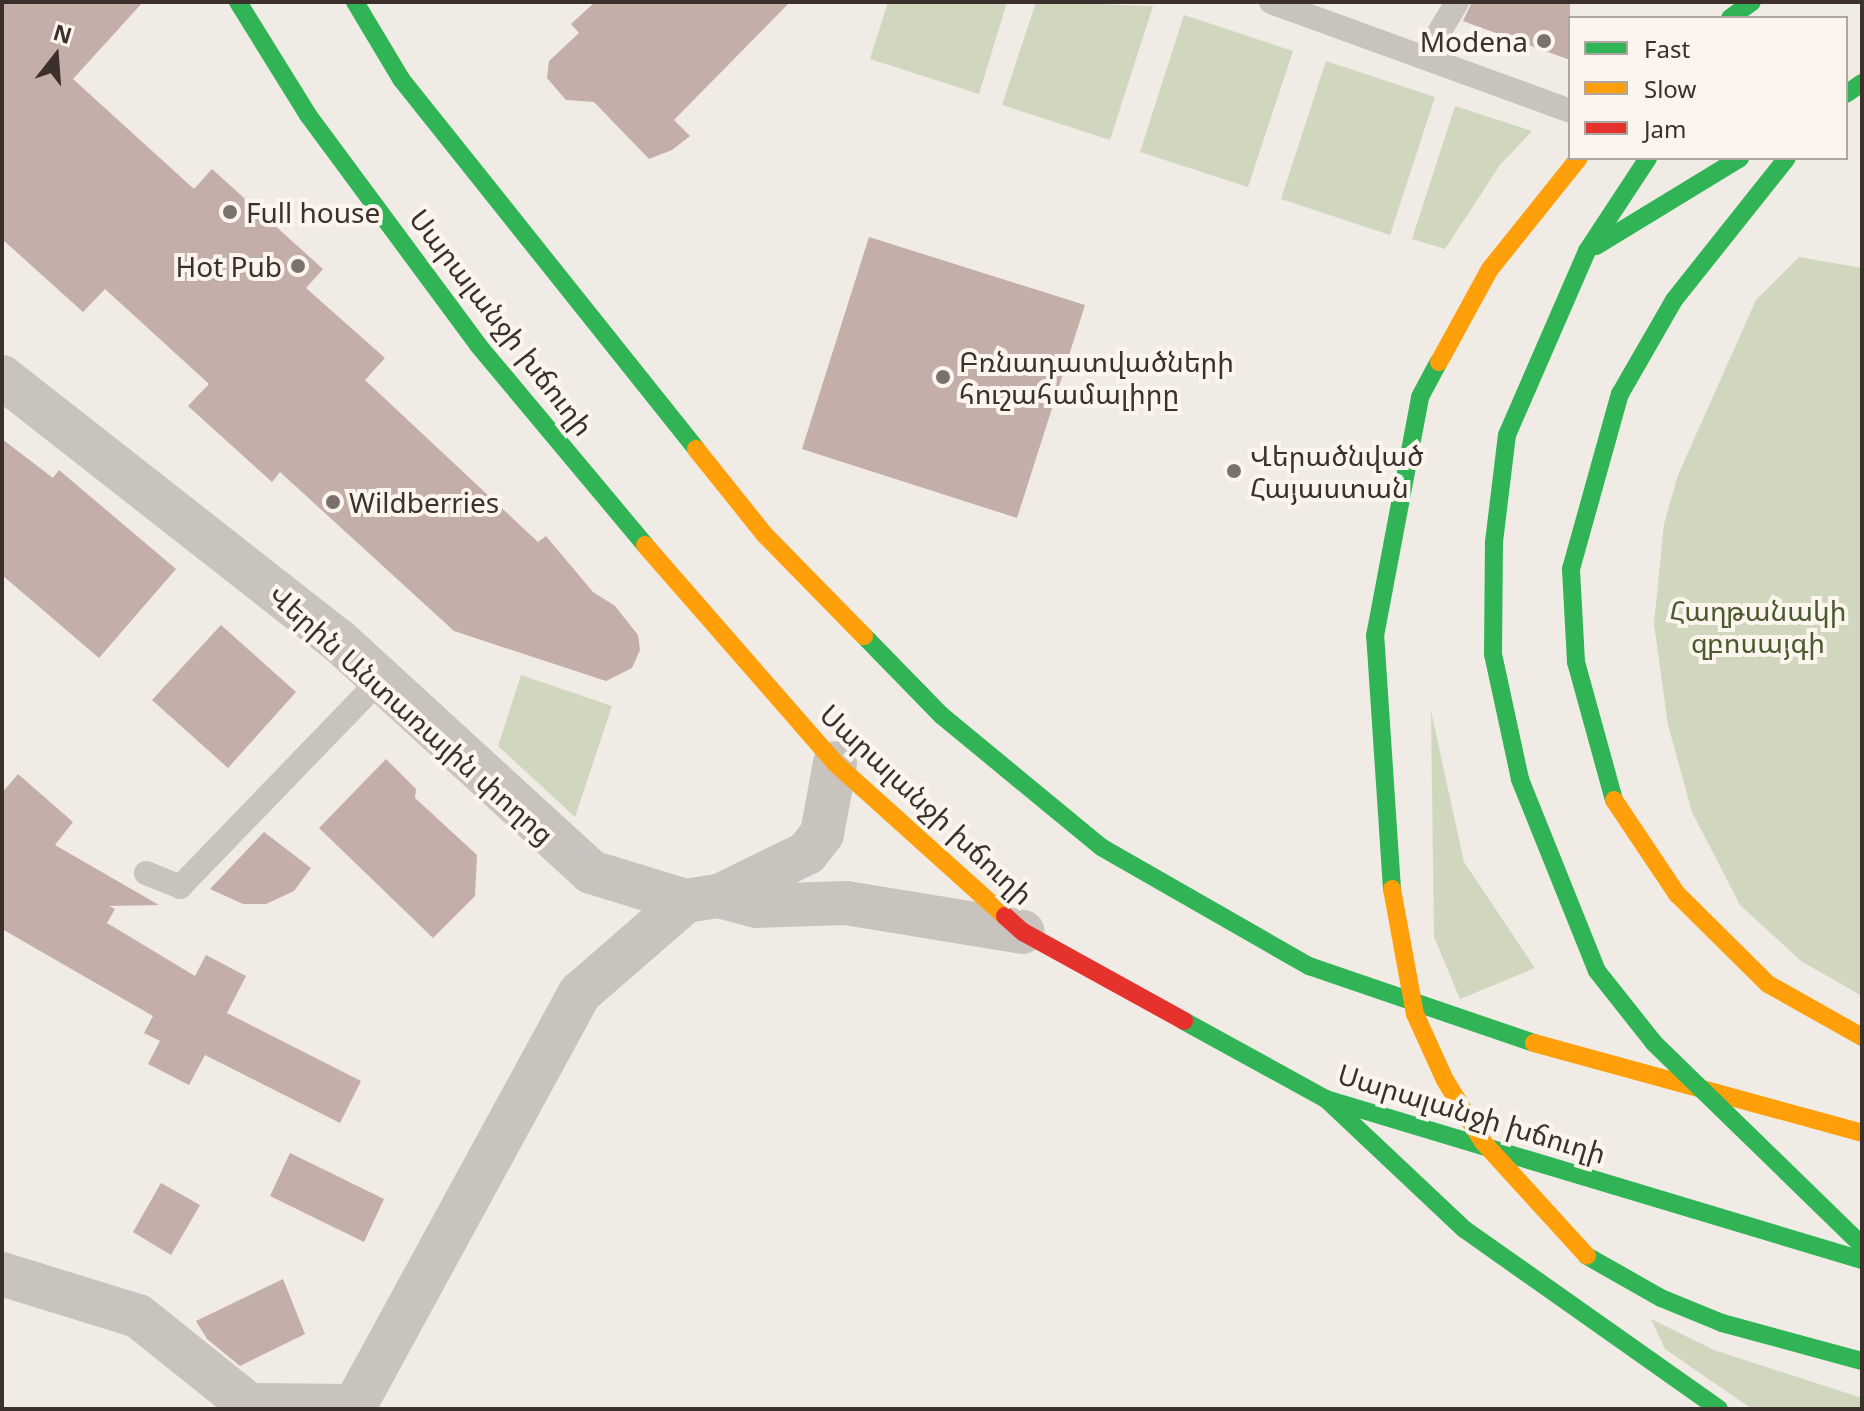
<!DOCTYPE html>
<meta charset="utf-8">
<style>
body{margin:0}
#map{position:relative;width:1864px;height:1411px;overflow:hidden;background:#f0ebe5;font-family:"Noto Sans","Noto Sans Armenian",sans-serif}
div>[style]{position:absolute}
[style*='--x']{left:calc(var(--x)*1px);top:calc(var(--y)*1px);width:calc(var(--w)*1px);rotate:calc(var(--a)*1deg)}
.green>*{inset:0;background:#d1d6bf}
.building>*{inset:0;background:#c3afa7}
.lane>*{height:24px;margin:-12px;padding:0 12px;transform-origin:12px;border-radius:12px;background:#c9c3be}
.street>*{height:44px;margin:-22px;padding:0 22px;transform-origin:22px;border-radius:22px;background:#c9c3be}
.fast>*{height:18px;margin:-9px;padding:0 9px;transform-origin:9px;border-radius:9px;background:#30b455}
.slow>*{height:18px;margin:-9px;padding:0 9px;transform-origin:9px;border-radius:9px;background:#ff9f0a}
.jam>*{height:18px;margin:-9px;padding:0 9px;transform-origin:9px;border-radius:9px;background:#e5322d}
.fast-bridge>*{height:18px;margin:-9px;padding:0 9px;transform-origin:9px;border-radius:9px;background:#30b455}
.slow-bridge>*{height:18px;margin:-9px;padding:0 9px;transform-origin:9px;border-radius:9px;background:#ff9f0a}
.dots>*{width:22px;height:22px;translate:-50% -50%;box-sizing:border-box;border:4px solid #fbf5ee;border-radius:50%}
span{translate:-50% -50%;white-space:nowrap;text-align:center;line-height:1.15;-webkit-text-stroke:8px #fbf5ee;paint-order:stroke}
.poi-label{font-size:28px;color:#3b302b}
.right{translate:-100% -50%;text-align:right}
.left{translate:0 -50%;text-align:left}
.street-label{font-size:28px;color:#3b302b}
.park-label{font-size:28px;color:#4a5a2e}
.frame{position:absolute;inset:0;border:4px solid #3b302b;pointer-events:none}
.legend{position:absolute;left:1568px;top:16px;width:280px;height:144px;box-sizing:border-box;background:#fbf5ee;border:2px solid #aea6a0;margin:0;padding:10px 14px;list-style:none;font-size:24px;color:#3b302b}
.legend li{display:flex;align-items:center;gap:16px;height:40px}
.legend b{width:40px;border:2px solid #aea6a0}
.north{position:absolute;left:16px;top:16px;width:80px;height:80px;-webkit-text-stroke:6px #fbf5ee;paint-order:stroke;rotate:17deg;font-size:22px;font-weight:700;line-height:32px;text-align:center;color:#3b302b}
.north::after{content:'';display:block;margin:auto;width:28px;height:36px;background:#3b302b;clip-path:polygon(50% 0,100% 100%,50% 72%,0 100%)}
</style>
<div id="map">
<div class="green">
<div style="clip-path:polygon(888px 2px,1007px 2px,979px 94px,870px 59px)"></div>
<div style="clip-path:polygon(1036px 2px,1153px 6px,1110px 140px,1002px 105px)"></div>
<div style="clip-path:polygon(1184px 15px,1293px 51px,1248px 187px,1140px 152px)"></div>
<div style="clip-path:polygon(1326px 61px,1435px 97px,1390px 235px,1281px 199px)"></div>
<div style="clip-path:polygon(1455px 106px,1532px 131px,1500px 165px,1445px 249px,1412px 239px)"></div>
<div style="clip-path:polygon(1799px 257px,1862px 268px,1862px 996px,1801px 961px,1740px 905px,1692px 812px,1668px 725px,1654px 624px,1664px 524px,1678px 475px,1756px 300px)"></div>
<div style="clip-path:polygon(521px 675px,612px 706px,575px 817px,498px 746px)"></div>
<div style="clip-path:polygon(1431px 711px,1464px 862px,1535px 968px,1460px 999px,1434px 937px)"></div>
<div style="clip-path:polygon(1651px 1319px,1714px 1350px,1862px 1398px,1862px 1409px,1752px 1409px,1665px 1349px)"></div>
</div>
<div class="building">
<div style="clip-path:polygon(2px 2px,143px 2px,73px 79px,194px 189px,212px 169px,323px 269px,306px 288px,385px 358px,365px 380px,538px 542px,546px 536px,593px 592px,615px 606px,638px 635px,640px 650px,632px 668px,606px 681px,454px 631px,280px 472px,272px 482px,188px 406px,209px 384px,105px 289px,83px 312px,2px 239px)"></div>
<div style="clip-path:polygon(595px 2px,790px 2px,674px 120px,690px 136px,672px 150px,649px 159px,594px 102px,566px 100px,547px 78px,549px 61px,579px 33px,571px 24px)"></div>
<div style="clip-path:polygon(1472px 2px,1570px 2px,1570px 60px,1463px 21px)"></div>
<div style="clip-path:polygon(869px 237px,1085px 305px,1017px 518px,802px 449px)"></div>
<div style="clip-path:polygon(2px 439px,53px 478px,59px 470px,176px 569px,99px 658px,2px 575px)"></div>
<div style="clip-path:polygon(221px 625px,296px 692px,228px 768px,152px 700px)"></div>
<div style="clip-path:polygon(386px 759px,416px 789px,415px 798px,477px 855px,475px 896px,433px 938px,319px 828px)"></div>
<div style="clip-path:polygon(18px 774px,73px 822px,55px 845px,159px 905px,109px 906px,115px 909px,107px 923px,195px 976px,206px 955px,246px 976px,227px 1013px,361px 1081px,340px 1123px,205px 1055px,189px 1085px,148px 1064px,160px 1041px,144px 1033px,153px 1016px,2px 929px,2px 793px)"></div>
<div style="clip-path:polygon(264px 832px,311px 868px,294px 891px,266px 904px,243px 904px,210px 889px)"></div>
<div style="clip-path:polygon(290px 1153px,384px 1199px,364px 1242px,270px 1196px)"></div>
<div style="clip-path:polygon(161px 1183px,200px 1205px,171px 1255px,133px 1232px)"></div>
<div style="clip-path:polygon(283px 1279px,305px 1334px,240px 1366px,207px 1339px,196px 1321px)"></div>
</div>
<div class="lane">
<div style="--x:1271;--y:2;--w:318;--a:20"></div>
<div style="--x:1425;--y:56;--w:63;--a:-59.3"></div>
<div style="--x:146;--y:873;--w:37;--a:22"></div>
<div style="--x:180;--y:887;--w:288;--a:-46"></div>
</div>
<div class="street">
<div style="--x:2;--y:377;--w:428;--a:38.1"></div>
<div style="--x:339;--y:641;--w:342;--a:42.5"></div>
<div style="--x:591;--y:872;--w:99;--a:17"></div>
<div style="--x:719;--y:896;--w:38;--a:15"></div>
<div style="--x:756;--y:906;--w:90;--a:-1.9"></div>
<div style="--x:846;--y:903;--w:179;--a:9.3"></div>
<div style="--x:2;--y:1274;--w:142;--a:17.2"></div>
<div style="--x:138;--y:1316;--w:142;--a:38.7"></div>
<div style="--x:249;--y:1405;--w:105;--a:0.5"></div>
<div style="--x:353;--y:1409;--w:474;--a:-61.4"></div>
<div style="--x:580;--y:993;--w:140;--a:-41"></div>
<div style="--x:686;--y:901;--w:33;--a:-9"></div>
<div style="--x:719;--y:896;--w:98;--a:-26"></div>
<div style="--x:807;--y:853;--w:24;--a:-52"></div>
<div style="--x:822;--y:834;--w:72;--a:-79.6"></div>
</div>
<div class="fast">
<div style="--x:238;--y:2;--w:133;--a:58.2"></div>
<div style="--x:308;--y:115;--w:286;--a:53.5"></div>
<div style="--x:478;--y:345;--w:261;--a:50.1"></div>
<div style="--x:355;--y:2;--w:90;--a:59.1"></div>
<div style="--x:401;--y:79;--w:473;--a:51.4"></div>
<div style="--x:1730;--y:18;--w:27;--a:-36"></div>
<div style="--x:1846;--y:94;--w:19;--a:-35"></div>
<div style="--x:1596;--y:246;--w:169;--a:-31.4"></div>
<div style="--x:864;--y:636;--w:110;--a:45.7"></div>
<div style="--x:941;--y:715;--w:207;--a:39.5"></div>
<div style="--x:1101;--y:847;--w:240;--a:29.8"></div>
<div style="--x:1309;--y:966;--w:238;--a:18.9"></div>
<div style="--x:1614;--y:800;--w:143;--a:-105.4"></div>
<div style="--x:1576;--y:662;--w:93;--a:-93.1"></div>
<div style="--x:1571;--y:569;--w:182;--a:-74.4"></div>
<div style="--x:1620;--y:394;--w:108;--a:-60.1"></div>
<div style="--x:1674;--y:300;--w:181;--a:-51.5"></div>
<div style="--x:1392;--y:889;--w:254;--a:-93.8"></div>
<div style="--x:1375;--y:636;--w:243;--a:-79.3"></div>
<div style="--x:1420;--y:397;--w:40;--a:-62"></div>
<div style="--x:1597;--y:971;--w:207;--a:-111.9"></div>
<div style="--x:1520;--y:779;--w:128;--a:-102.2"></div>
<div style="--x:1493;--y:654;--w:112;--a:-89.5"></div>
<div style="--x:1494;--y:542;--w:108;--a:-83.1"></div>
<div style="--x:1507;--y:435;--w:201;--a:-66.5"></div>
<div style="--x:1587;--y:251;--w:111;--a:-56.7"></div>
<div style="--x:1184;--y:1021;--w:162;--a:28.8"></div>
<div style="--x:1326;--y:1099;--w:560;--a:16.72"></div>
<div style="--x:1326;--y:1099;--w:190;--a:43.3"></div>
<div style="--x:1464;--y:1229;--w:312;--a:35.2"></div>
<div style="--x:1587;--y:1256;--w:85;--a:29.6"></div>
<div style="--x:1661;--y:1298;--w:66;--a:22.3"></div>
<div style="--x:1722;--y:1323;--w:145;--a:15.2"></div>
</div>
<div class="slow">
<div style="--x:1439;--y:362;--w:106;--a:-61.3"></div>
<div style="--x:1490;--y:269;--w:142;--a:-51.3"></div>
<div style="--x:696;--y:449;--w:109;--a:51.3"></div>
<div style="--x:764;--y:534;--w:143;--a:45.6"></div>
<div style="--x:645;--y:545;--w:289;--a:48.9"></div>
<div style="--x:835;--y:763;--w:229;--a:42"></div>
<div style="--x:1614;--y:800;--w:113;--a:56.2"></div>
<div style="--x:1677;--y:894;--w:128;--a:44.7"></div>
<div style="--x:1768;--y:984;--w:108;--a:29.4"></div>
<div style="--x:1534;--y:1043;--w:340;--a:15.3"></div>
</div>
<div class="jam">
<div style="--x:1005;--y:916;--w:24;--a:42"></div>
<div style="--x:1023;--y:932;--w:184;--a:28.9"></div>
</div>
<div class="fast-bridge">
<div style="--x:1597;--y:971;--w:92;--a:51.6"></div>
<div style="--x:1654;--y:1043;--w:290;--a:44.2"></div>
</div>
<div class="slow-bridge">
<div style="--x:1392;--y:889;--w:127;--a:79.6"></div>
<div style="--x:1415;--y:1014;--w:72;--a:65.6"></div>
<div style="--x:1445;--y:1080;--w:73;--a:58.5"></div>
<div style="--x:1483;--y:1142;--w:154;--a:47.6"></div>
</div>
<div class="dots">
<div style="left:1544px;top:41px;background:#7a716c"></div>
<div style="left:230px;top:212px;background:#7a716c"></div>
<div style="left:298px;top:266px;background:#7a716c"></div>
<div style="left:943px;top:377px;background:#7a716c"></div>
<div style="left:1234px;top:471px;background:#7a716c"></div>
<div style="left:333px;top:502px;background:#7a716c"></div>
</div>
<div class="poi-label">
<span class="right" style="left:1528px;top:41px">Modena</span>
<span class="left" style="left:246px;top:212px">Full house</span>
<span class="right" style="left:282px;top:266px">Hot Pub</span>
<span class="left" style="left:959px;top:377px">Բռնադատվածների<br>հուշահամալիրը</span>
<span class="left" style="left:1250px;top:471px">Վերածնված<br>Հայաստան</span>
<span class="left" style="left:349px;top:502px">Wildberries</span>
</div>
<div class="street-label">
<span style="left:502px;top:322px;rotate:52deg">Սարալանջի խճուղի</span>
<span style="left:412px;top:714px;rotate:42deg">Վերին Անտառային փողոց</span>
<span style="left:927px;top:804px;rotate:43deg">Սարալանջի խճուղի</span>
<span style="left:1472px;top:1113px;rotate:17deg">Սարալանջի խճուղի</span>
</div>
<div class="park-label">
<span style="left:1758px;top:626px">Հաղթանակի<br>զբոսայգի</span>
</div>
<div class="frame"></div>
<ul class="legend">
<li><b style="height:10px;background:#30b455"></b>Fast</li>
<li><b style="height:10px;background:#ff9f0a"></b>Slow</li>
<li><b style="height:10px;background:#e5322d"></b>Jam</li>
</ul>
<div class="north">N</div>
</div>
